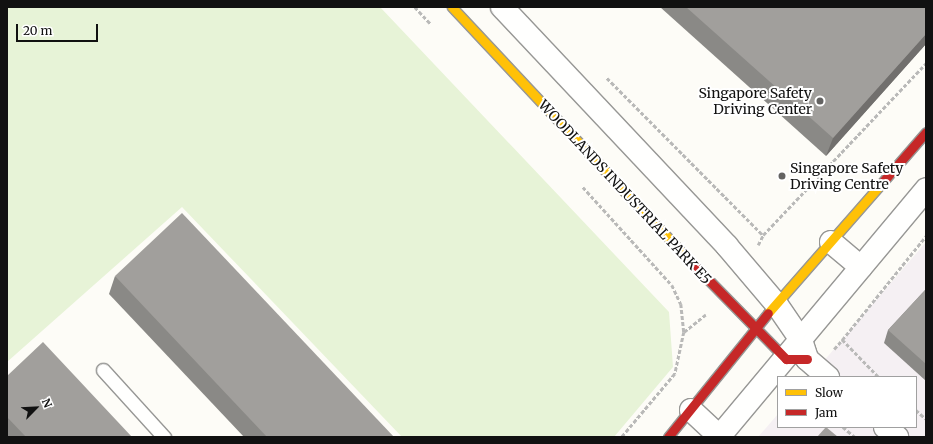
<!DOCTYPE html>
<style>
body{margin:0}
#map{position:relative;width:933px;height:444px;overflow:hidden;background:#fdfcf7;font-family:Merriweather,serif}
div>[style]{position:absolute}
[style*='--x']{left:calc(var(--x)*1px);top:calc(var(--y)*1px);width:calc(var(--w)*1px);rotate:calc(var(--a)*1deg)}
.industrial>*{inset:0;background:#f5f0f3}
.green>*{inset:0;background:#e7f3d7}
.path>*{height:2.5px;margin-top:-1.25px;transform-origin:0;background:repeating-linear-gradient(90deg,#b9b9b8 0 4px,transparent 0 6px)}
.roads{filter:drop-shadow(1px 0 #979795) drop-shadow(-1px 0 #979795) drop-shadow(0 1px #979795) drop-shadow(0 -1px #979795)}
.lane>*{height:13px;margin:-6.5px;padding:0 6.5px;transform-origin:6.5px;border-radius:6.5px;background:#fffffe}
.street>*{height:22px;margin:-11px;padding:0 11px;transform-origin:11px;border-radius:11px;background:#fffffe}
.slow>*{height:9px;margin:-4.5px;padding:0 4.5px;transform-origin:4.5px;border-radius:4.5px;background:#ffc107}
.jam>*{height:9px;margin:-4.5px;padding:0 4.5px;transform-origin:4.5px;border-radius:4.5px;background:#c62828}
.wall>*{inset:0;background:#8a8986}
.shaded-wall>*{inset:0;background:#716f6d}
.building>*{inset:0;background:#a19f9c}
.dots>*{width:11px;height:11px;translate:-50% -50%;box-sizing:border-box;border:2px solid #fff;border-radius:50%}
span{translate:-50% -50%;white-space:nowrap;text-align:center;line-height:1.15;-webkit-text-stroke:4px #fff;paint-order:stroke}
.poi-label{font-size:14px;color:#111}
.right{translate:-100% -50%;text-align:right}
.left{translate:0 -50%;text-align:left}
.street-label{font-size:14px;color:#111}
.frame{position:absolute;inset:0;border:8px solid #111;pointer-events:none}
.legend{position:absolute;left:777px;top:376px;width:140px;height:52px;box-sizing:border-box;background:#fff;border:1px solid #a0a0a0;margin:0;padding:5px 7px;list-style:none;font-size:12px;color:#111}
.legend li{display:flex;align-items:center;gap:8px;height:20px}
.legend b{width:20px;border:1px solid #a0a0a0}
.north{position:absolute;left:16px;top:388px;width:40px;height:40px;-webkit-text-stroke:3px #fff;paint-order:stroke;rotate:66deg;font-size:11px;font-weight:700;line-height:16px;text-align:center;color:#111}
.north::after{content:'';display:block;margin:auto;width:14px;height:18px;background:#111;clip-path:polygon(50% 0,100% 100%,50% 72%,0 100%)}
.scale{position:absolute;left:16px;top:24px;width:82px;height:18px;box-sizing:border-box;border:2px solid #111;border-top:0;padding-left:5px;font-size:12px;line-height:14px;white-space:nowrap;color:#111;-webkit-text-stroke:3px #fff;paint-order:stroke}
</style>
<div id="map">
<div class="industrial">
<div style="clip-path:polygon(926px 242px,926px 437px,758px 437px,778px 414px,778px 427px,916px 427px,916px 377px,810px 377px)"></div>
</div>
<div class="green">
<div style="clip-path:polygon(7px 7px,380px 7px,669px 312px,673px 367px,614px 437px,402px 437px,182px 207px,7px 362px)"></div>
</div>
<div class="path">
<div style="--x:415;--y:7;--w:23;--a:47"></div>
<div style="--x:607;--y:78;--w:221;--a:45.2"></div>
<div style="--x:763;--y:235;--w:237;--a:-46.5"></div>
<div style="--x:583;--y:187;--w:132;--a:47.8"></div>
<div style="--x:672;--y:285;--w:21;--a:65"></div>
<div style="--x:681;--y:304;--w:28;--a:84"></div>
<div style="--x:684;--y:332;--w:43;--a:102.1"></div>
<div style="--x:675;--y:374;--w:82;--a:130.1"></div>
<div style="--x:758;--y:245;--w:11;--a:-63"></div>
<div style="--x:684;--y:332;--w:28;--a:-39"></div>
<div style="--x:834;--y:349;--w:12;--a:-48"></div>
<div style="--x:878;--y:377;--w:52;--a:-134.2"></div>
<div style="--x:842;--y:340;--w:134;--a:-51.1"></div>
<div style="--x:916;--y:410;--w:13;--a:42"></div>
<div style="--x:843;--y:427;--w:16;--a:40"></div>
</div>
<div class="roads">
<div class="lane">
<div style="--x:103;--y:370;--w:91;--a:47.7"></div>
</div>
<div class="street">
<div style="--x:502;--y:7;--w:328;--a:46.7"></div>
<div style="--x:727;--y:246;--w:77;--a:49.7"></div>
<div style="--x:777;--y:305;--w:42;--a:55.6"></div>
<div style="--x:801;--y:340;--w:20;--a:72"></div>
<div style="--x:807;--y:359;--w:28;--a:41"></div>
<div style="--x:831;--y:242;--w:39;--a:40"></div>
<div style="--x:691;--y:410;--w:40;--a:43"></div>
<div style="--x:885;--y:427;--w:16;--a:40"></div>
<div style="--x:719;--y:437;--w:323;--a:-50.1"></div>
</div>
<div class="slow">
<div style="--x:452;--y:7;--w:349;--a:46.9"></div>
<div style="--x:768;--y:313;--w:170;--a:-48.8"></div>
</div>
<div class="jam">
<div style="--x:880;--y:185;--w:70;--a:-49"></div>
<div style="--x:691;--y:262;--w:136;--a:45.6"></div>
<div style="--x:786;--y:359;--w:21;--a:0"></div>
<div style="--x:668;--y:437;--w:159;--a:-51.1"></div>
</div>
</div>
<div class="wall">
<div style="clip-path:polygon(660px 7px,926px 7px,926px 44px,826px 156px)"></div>
<div style="clip-path:polygon(115px 276px,394px 437px,244px 437px,109px 294px)"></div>
<div style="clip-path:polygon(926px 289px,926px 381px,884px 343px,888px 330px)"></div>
<div style="clip-path:polygon(7px 376px,132px 437px,7px 437px)"></div>
</div>
<div class="shaded-wall">
<div style="clip-path:polygon(926px 34px,926px 44px,826px 156px,833px 138px)"></div>
</div>
<div class="building">
<div style="clip-path:polygon(686px 7px,926px 7px,926px 34px,833px 138px)"></div>
<div style="clip-path:polygon(182px 213px,394px 437px,267px 437px,115px 276px)"></div>
<div style="clip-path:polygon(926px 289px,926px 364px,888px 330px)"></div>
<div style="clip-path:polygon(43px 342px,132px 437px,26px 437px,7px 417px,7px 376px)"></div>
<div style="clip-path:polygon(826px 427px,838px 437px,817px 437px)"></div>
</div>
<div class="dots">
<div style="left:820px;top:101px;background:#646362"></div>
<div style="left:782px;top:176px;background:#646362"></div>
</div>
<div class="poi-label">
<span class="right" style="left:812px;top:101px">Singapore Safety<br>Driving Center</span>
<span class="left" style="left:790px;top:176px">Singapore Safety<br>Driving Centre</span>
</div>
<div class="street-label">
<span style="left:625px;top:192px;rotate:47deg">WOODLANDS INDUSTRIAL PARK E5</span>
</div>
<div class="frame"></div>
<ul class="legend">
<li><b style="height:5px;background:#ffc107"></b>Slow</li>
<li><b style="height:5px;background:#c62828"></b>Jam</li>
</ul>
<div class="north">N</div>
<div class="scale">20 m</div>
</div>
